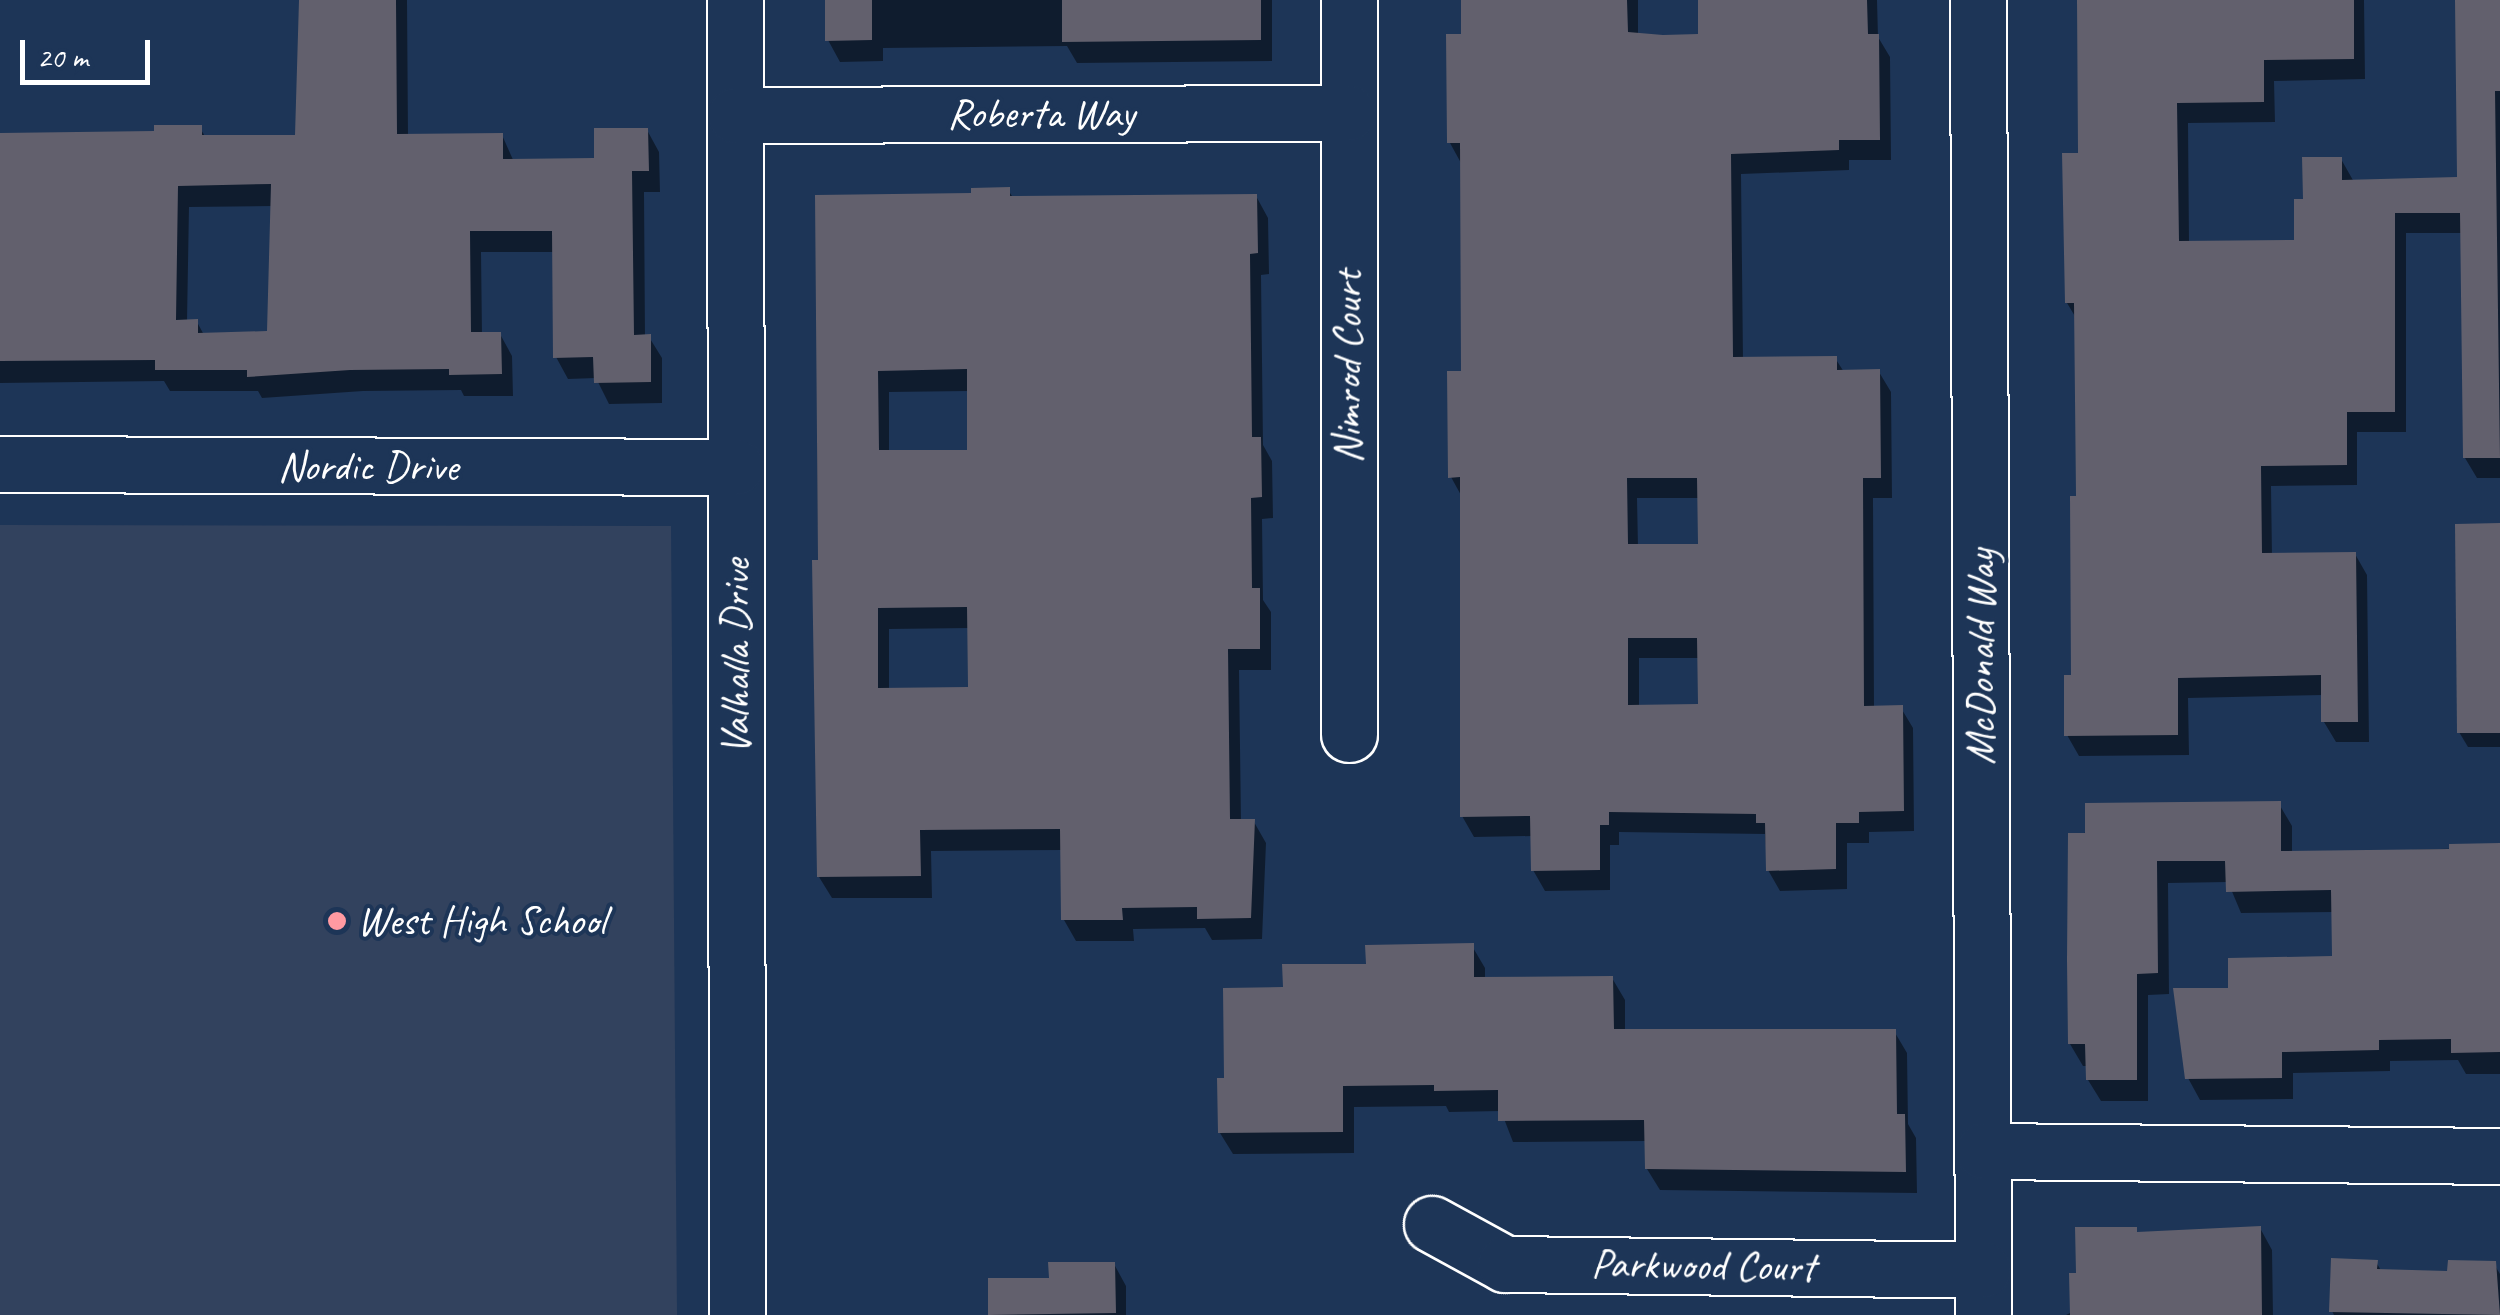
<!DOCTYPE html>
<style>
body{margin:0}
#map{position:relative;width:2500px;height:1315px;overflow:hidden;background:#1d3557;font-family:Caveat,sans-serif}
div>[style]{position:absolute}
[style*='--x']{left:calc(var(--x)*1px);top:calc(var(--y)*1px);width:calc(var(--w)*1px);rotate:calc(var(--a)*1deg)}
.built>*{inset:0;background:#32425e}
.shadow>*{inset:0;background:#0007}
.building>*{inset:0;background:#62606d}
.roads{filter:drop-shadow(2px 0 #fff) drop-shadow(-2px 0 #fff) drop-shadow(0 2px #fff) drop-shadow(0 -2px #fff)}
.minor>*{height:55px;margin:-27.5px;padding:0 27.5px;transform-origin:27.5px;border-radius:27.5px;background:#1d3557}
.dots>*{width:28px;height:28px;translate:-50% -50%;box-sizing:border-box;border:5px solid #1d3557;border-radius:50%}
span{translate:-50% -50%;white-space:nowrap;text-align:center;line-height:1.15;-webkit-text-stroke:8px #1d3557;paint-order:stroke}
.street-label{font-size:42px;color:#fff}
.poi-label{font-size:42px;color:#fff}
.left{translate:0 -50%;text-align:left}
.scale{position:absolute;left:20px;top:40px;width:130px;height:45px;box-sizing:border-box;border:5px solid #fff;border-top:0;padding-left:12px;font-size:30px;line-height:35px;white-space:nowrap;color:#fff;-webkit-text-stroke:8px #1d3557;paint-order:stroke}
</style>
<div id="map">
<div class="built">
<div style="clip-path:polygon(0 525px,671px 526px,677px 1315px,0 1315px)"></div>
</div>
<div class="shadow">
<div style="clip-path:polygon(evenodd,302px 0,407px 0,408px 136px,502px 135px,514px 162px,596px 160px,647px 130px,659px 152px,660px 192px,644px 192px,645px 337px,649px 337px,662px 358px,662px 403px,609px 404px,596px 378px,568px 379px,556px 357px,555px 252px,481px 252px,482px 334px,500px 334px,512px 356px,513px 396px,464px 396px,461px 390px,363px 391px,262px 398px,258px 391px,170px 391px,164px 381px,0 383px,0 136px,156px 134px,200px 128px,206px 138px,297px 138px,302px 0,273px 206px,270px 333px,204px 335px,197px 322px,187px 322px,189px 207px,273px 206px)"></div>
<div style="clip-path:polygon(826px 0,1272px 0,1272px 61px,1077px 63px,1067px 46px,883px 48px,883px 61px,840px 62px,828px 40px)"></div>
<div style="clip-path:polygon(evenodd,1464px 0,1638px 0,1638px 37px,1701px 37px,1700px 0,1877px 0,1878px 37px,1890px 57px,1891px 160px,1849px 160px,1849px 170px,1741px 174px,1743px 359px,1835px 358px,1844px 372px,1879px 372px,1891px 392px,1892px 498px,1873px 498px,1874px 708px,1901px 708px,1913px 728px,1914px 831px,1869px 832px,1869px 843px,1847px 843px,1847px 889px,1780px 891px,1768px 870px,1765px 834px,1619px 832px,1619px 845px,1610px 845px,1610px 890px,1545px 891px,1533px 870px,1533px 836px,1474px 837px,1462px 816px,1462px 497px,1451px 477px,1464px 373px,1461px 163px,1450px 143px,1464px 37px,1464px 0,1637px 498px,1700px 498px,1701px 547px,1638px 547px,1637px 498px,1464px 0,1639px 658px,1700px 658px,1700px 707px,1639px 708px,1639px 658px)"></div>
<div style="clip-path:polygon(2081px 0,2364px 0,2365px 79px,2274px 81px,2275px 122px,2188px 123px,2189px 243px,2297px 242px,2305px 202px,2341px 159px,2354px 182px,2460px 180px,2458px 0,2500px 0,2500px 478px,2477px 478px,2465px 458px,2463px 233px,2406px 233px,2406px 432px,2357px 432px,2357px 485px,2271px 486px,2272px 556px,2355px 554px,2367px 575px,2369px 742px,2336px 742px,2324px 722px,2323px 695px,2188px 698px,2189px 755px,2079px 756px,2067px 735px,2074px 677px,2078px 499px,2076px 318px,2067px 303px,2081px 156px)"></div>
<div style="clip-path:polygon(evenodd,1008px 190px,1014px 199px,1256px 196px,1268px 218px,1269px 274px,1261px 275px,1263px 445px,1272px 461px,1273px 518px,1262px 519px,1263px 600px,1271px 612px,1271px 670px,1239px 670px,1241px 822px,1254px 822px,1266px 843px,1262px 939px,1212px 940px,1205px 928px,1133px 929px,1134px 941px,1076px 941px,1064px 920px,1063px 850px,931px 851px,932px 898px,832px 898px,819px 877px,817px 197px,974px 196px,1008px 190px,969px 391px,970px 453px,889px 453px,889px 392px,969px 391px,1008px 190px,970px 628px,971px 689px,889px 690px,889px 629px,970px 628px)"></div>
<div style="clip-path:polygon(2500px 526px,2500px 747px,2468px 747px,2459px 732px)"></div>
<div style="clip-path:polygon(2279px 804px,2292px 826px,2292px 854px,2500px 847px,2500px 1074px,2466px 1074px,2458px 1060px,2390px 1061px,2390px 1071px,2293px 1073px,2293px 1099px,2200px 1100px,2188px 1078px,2231px 990px,2334px 959px,2334px 912px,2241px 913px,2228px 882px,2168px 883px,2169px 994px,2148px 995px,2148px 1101px,2101px 1101px,2088px 1080px,2088px 1066px,2083px 1066px,2070px 1044px,2070px 835px)"></div>
<div style="clip-path:polygon(1472px 946px,1485px 968px,1485px 980px,1612px 978px,1625px 1000px,1625px 1031px,1894px 1031px,1907px 1053px,1908px 1124px,1916px 1138px,1917px 1193px,1660px 1190px,1647px 1169px,1647px 1141px,1513px 1142px,1501px 1111px,1449px 1112px,1446px 1106px,1354px 1107px,1354px 1153px,1233px 1154px,1220px 1133px,1226px 1081px,1286px 989px,1368px 967px)"></div>
<div style="clip-path:polygon(2260px 1228px,2272px 1250px,2273px 1315px,2066px 1315px,2072px 1312px,2079px 1275px,2138px 1234px)"></div>
<div style="clip-path:polygon(2376px 1262px,2382px 1272px,2450px 1274px,2494px 1264px,2500px 1274px,2500px 1315px,2334px 1315px,2332px 1311px)"></div>
<div style="clip-path:polygon(1114px 1264px,1126px 1286px,1126px 1315px,991px 1315px,990px 1281px,1051px 1280px)"></div>
</div>
<div class="building">
<div style="clip-path:polygon(evenodd,299px 0,396px 0,397px 134px,503px 133px,503px 159px,594px 158px,594px 128px,648px 128px,649px 171px,632px 171px,634px 335px,651px 334px,651px 382px,594px 383px,593px 357px,553px 358px,552px 231px,470px 231px,471px 332px,501px 332px,502px 374px,449px 375px,449px 369px,350px 370px,247px 377px,247px 370px,155px 370px,155px 360px,0 361px,0 133px,154px 131px,154px 125px,202px 125px,202px 135px,295px 135px,299px 0,271px 184px,267px 331px,198px 333px,198px 319px,176px 320px,178px 186px,271px 184px)"></div>
<div style="clip-path:polygon(825px 0,872px 0,872px 40px,825px 41px)"></div>
<div style="clip-path:polygon(1062px 0,1261px 0,1261px 40px,1062px 42px)"></div>
<div style="clip-path:polygon(evenodd,1461px 0,1627px 0,1628px 32px,1663px 35px,1698px 34px,1698px 0,1867px 0,1868px 34px,1879px 34px,1880px 140px,1839px 140px,1839px 150px,1731px 154px,1733px 357px,1837px 356px,1837px 370px,1880px 369px,1881px 478px,1863px 478px,1864px 706px,1903px 705px,1904px 811px,1859px 812px,1859px 823px,1836px 823px,1836px 869px,1766px 871px,1765px 823px,1756px 823px,1756px 814px,1609px 812px,1609px 825px,1600px 825px,1600px 870px,1531px 871px,1530px 816px,1460px 817px,1460px 477px,1448px 478px,1447px 371px,1461px 371px,1460px 143px,1447px 143px,1446px 34px,1461px 34px,1461px 0,1627px 478px,1697px 478px,1698px 544px,1628px 544px,1627px 478px,1461px 0,1628px 638px,1697px 638px,1698px 704px,1628px 705px,1628px 638px)"></div>
<div style="clip-path:polygon(2077px 0,2354px 0,2354px 59px,2264px 60px,2264px 102px,2177px 103px,2179px 241px,2294px 240px,2294px 199px,2303px 199px,2302px 157px,2342px 157px,2342px 180px,2457px 177px,2455px 0,2500px 0,2500px 91px,2495px 91px,2500px 458px,2463px 458px,2460px 213px,2395px 213px,2395px 412px,2347px 412px,2347px 465px,2261px 466px,2262px 553px,2356px 552px,2358px 722px,2321px 722px,2321px 675px,2178px 678px,2178px 735px,2064px 736px,2064px 675px,2071px 675px,2070px 496px,2076px 496px,2074px 303px,2065px 303px,2062px 153px,2078px 153px)"></div>
<div style="clip-path:polygon(evenodd,1010px 187px,1010px 196px,1257px 194px,1258px 253px,1250px 254px,1252px 437px,1261px 437px,1262px 497px,1251px 498px,1252px 588px,1260px 588px,1260px 649px,1228px 649px,1230px 819px,1255px 819px,1251px 918px,1197px 919px,1197px 907px,1122px 908px,1123px 920px,1061px 920px,1060px 829px,920px 830px,921px 876px,817px 877px,812px 560px,818px 560px,815px 195px,971px 193px,971px 188px,1010px 187px,967px 369px,967px 450px,879px 450px,878px 371px,967px 369px,1010px 187px,967px 607px,968px 687px,878px 688px,878px 608px,967px 607px)"></div>
<div style="clip-path:polygon(2500px 523px,2500px 733px,2457px 733px,2455px 524px)"></div>
<div style="clip-path:polygon(2281px 801px,2281px 851px,2449px 849px,2449px 844px,2500px 843px,2500px 1052px,2451px 1053px,2451px 1039px,2379px 1040px,2379px 1050px,2282px 1052px,2282px 1078px,2185px 1079px,2173px 988px,2228px 988px,2228px 958px,2332px 956px,2331px 890px,2226px 892px,2225px 861px,2157px 861px,2158px 973px,2137px 974px,2137px 1080px,2086px 1080px,2085px 1044px,2068px 1044px,2067px 960px,2068px 833px,2085px 833px,2085px 803px)"></div>
<div style="clip-path:polygon(1474px 943px,1474px 977px,1613px 976px,1614px 1029px,1896px 1029px,1897px 1114px,1905px 1114px,1906px 1172px,1645px 1169px,1644px 1120px,1498px 1121px,1498px 1090px,1434px 1091px,1434px 1085px,1343px 1086px,1343px 1132px,1218px 1133px,1217px 1078px,1224px 1078px,1223px 988px,1283px 987px,1282px 964px,1366px 964px,1365px 945px)"></div>
<div style="clip-path:polygon(2261px 1226px,2262px 1315px,2070px 1315px,2069px 1273px,2076px 1273px,2075px 1227px,2137px 1227px,2137px 1232px)"></div>
<div style="clip-path:polygon(2331px 1258px,2378px 1260px,2377px 1269px,2447px 1271px,2448px 1260px,2496px 1261px,2500px 1315px,2329px 1312px)"></div>
<div style="clip-path:polygon(1048px 1262px,1115px 1262px,1116px 1313px,988px 1315px,988px 1278px,1049px 1278px)"></div>
</div>
<div class="roads">
<div class="minor">
<div style="--x:735;--y:0;--w:1315;--a:89.91"></div>
<div style="--x:1349;--y:0;--w:734;--a:90"></div>
<div style="--x:1978;--y:0;--w:1315;--a:89.78"></div>
<div style="--x:735;--y:115;--w:613;--a:-0.19"></div>
<div style="--x:0;--y:464;--w:736;--a:0.23"></div>
<div style="--x:1983;--y:1151;--w:517;--a:0.55"></div>
<div style="--x:1432;--y:1224;--w:83;--a:28.7"></div>
<div style="--x:1505;--y:1264;--w:478;--a:0.7"></div>
</div>
</div>
<div class="dots">
<div style="left:337px;top:921px;background:#ff9aa2"></div>
</div>
<div class="street-label">
<span style="left:1041px;top:114px">Roberta Way</span>
<span style="left:1348px;top:367px;rotate:-90deg">Nimrod Court</span>
<span style="left:368px;top:467px">Nordic Drive</span>
<span style="left:736px;top:657px;rotate:-90deg">Valhalla Drive</span>
<span style="left:1981px;top:657px;rotate:-90deg">McDonald Way</span>
<span style="left:1703px;top:1266px;rotate:1deg">Parkwood Court</span>
</div>
<div class="poi-label">
<span class="left" style="left:357px;top:921px">West High School</span>
</div>
<div class="scale">20 m</div>
</div>
